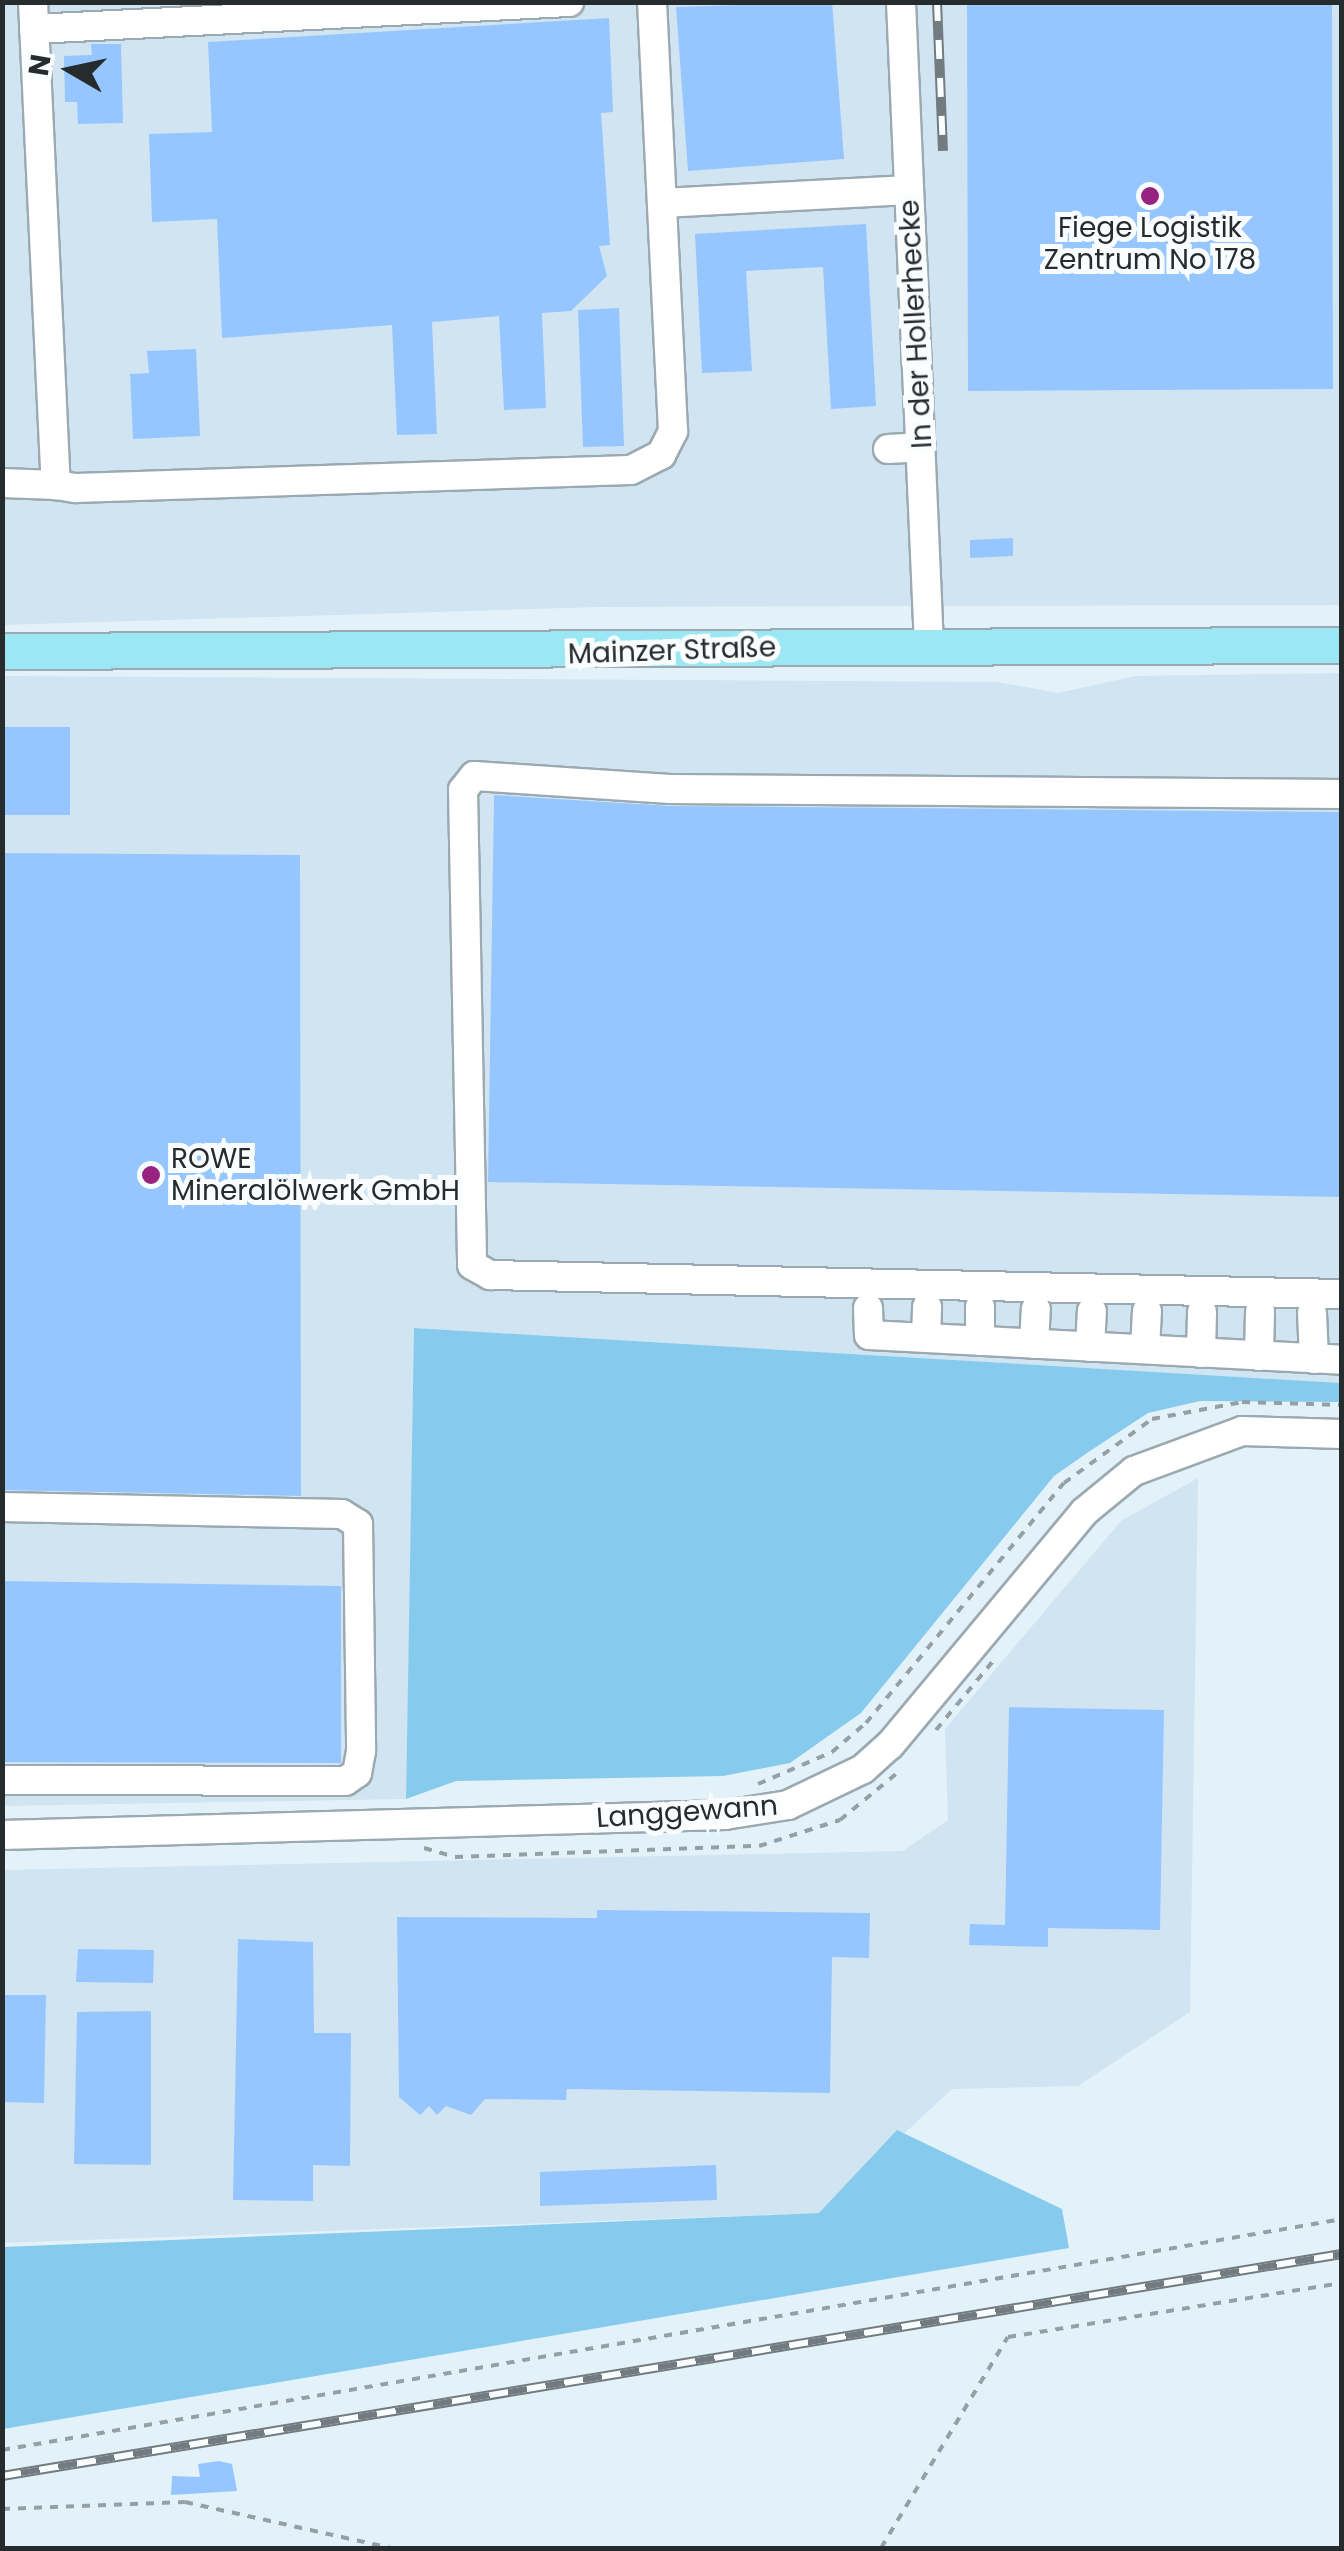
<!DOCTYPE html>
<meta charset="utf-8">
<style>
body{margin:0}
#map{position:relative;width:1344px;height:2551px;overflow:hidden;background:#e3f2f9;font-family:Poppins,sans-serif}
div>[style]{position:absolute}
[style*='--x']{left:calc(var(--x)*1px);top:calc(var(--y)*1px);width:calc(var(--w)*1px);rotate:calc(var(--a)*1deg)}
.built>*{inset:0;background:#d0e5f1}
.green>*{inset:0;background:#86cbed}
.building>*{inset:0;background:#96c6ff}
.path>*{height:4px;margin-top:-2px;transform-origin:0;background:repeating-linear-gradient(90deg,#95a0a6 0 8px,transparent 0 16px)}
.roads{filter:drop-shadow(2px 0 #9ba9b0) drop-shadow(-2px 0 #9ba9b0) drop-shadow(0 2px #9ba9b0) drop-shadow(0 -2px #9ba9b0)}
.minor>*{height:28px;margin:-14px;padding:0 14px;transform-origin:14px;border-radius:14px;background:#fff}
.major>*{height:35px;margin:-17.5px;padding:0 17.5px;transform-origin:17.5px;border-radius:17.5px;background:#9be8f4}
.rail>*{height:10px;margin-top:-5px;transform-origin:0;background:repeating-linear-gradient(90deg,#fafdfe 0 19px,#727b80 0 38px);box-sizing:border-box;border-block:2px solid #727b80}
.dots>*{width:28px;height:28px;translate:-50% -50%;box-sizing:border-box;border:5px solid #fafdfe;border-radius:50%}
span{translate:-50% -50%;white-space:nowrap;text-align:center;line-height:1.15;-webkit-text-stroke:10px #fafdfe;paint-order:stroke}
.poi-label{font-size:28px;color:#262b2e}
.left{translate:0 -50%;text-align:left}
.street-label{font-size:28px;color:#262b2e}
.frame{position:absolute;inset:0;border:5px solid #262b2e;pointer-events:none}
.north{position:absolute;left:20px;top:20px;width:100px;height:100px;-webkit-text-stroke:8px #fafdfe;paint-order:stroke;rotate:279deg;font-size:28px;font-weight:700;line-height:40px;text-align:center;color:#262b2e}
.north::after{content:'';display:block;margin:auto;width:35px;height:45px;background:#262b2e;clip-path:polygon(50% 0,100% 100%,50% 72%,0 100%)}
</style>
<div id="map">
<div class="built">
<div style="clip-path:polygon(2px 3px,1341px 3px,1341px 605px,598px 607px,3px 625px)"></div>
<div style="clip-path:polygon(1341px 673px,1341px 1383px,415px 1328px,406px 1799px,3px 1806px,3px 676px,998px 682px,1058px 693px,1136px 676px)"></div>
<div style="clip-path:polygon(1198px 1478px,1190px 2012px,1078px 2086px,952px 2089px,819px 2213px,3px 2243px,2px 1870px,903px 1851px,948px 1820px,945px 1729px,1121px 1521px)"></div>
</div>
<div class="green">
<div style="clip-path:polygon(414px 1328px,1341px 1383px,1341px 1402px,1200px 1401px,1148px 1413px,1090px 1451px,1054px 1476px,861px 1713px,790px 1763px,723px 1776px,456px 1781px,406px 1799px)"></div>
<div style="clip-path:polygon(897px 2130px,1062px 2209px,1069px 2248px,3px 2429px,3px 2247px,819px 2213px)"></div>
</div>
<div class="building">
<div style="clip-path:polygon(832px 2px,844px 159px,688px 171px,676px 7px)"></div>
<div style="clip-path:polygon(967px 2px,1332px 2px,1333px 389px,968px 391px)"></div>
<div style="clip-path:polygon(609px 18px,613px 112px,601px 113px,610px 245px,599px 246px,607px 276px,571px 311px,542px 313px,546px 408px,504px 410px,499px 316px,432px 322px,437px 434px,397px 435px,392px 325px,222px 338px,217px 219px,152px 222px,149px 134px,212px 132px,208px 42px)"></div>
<div style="clip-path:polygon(91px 44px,121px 44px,123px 123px,78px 124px,77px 102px,65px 102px,64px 56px,92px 55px)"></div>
<div style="clip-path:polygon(866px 224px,876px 406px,831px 409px,823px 267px,746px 271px,752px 371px,702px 373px,695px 234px)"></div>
<div style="clip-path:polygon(619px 308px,624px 446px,583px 447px,578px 310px)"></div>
<div style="clip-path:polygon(196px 349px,200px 436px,133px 439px,130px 374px,149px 373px,147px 351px)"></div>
<div style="clip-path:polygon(1013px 538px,1013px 556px,970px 558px,970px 540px)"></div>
<div style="clip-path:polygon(2px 727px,70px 727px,70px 815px,2px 815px)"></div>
<div style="clip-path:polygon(494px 795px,670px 806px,1342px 812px,1342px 1197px,488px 1182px)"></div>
<div style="clip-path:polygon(2px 853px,300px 855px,301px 1496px,2px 1490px)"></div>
<div style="clip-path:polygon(2px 1581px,341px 1586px,341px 1763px,2px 1762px)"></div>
<div style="clip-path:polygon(1009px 1707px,1164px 1710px,1160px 1930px,1048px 1928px,1048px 1947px,969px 1945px,970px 1924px,1005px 1925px)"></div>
<div style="clip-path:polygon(597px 1910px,870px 1913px,869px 1958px,832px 1957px,830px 2093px,567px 2089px,566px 2100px,485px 2099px,471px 2115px,446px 2106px,437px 2115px,429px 2106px,420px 2115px,399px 2097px,397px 1917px,597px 1918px)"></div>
<div style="clip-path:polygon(238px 1939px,313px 1942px,314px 2033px,351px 2033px,350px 2166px,313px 2165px,313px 2201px,233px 2200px)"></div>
<div style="clip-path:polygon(78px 1949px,154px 1950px,153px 1983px,76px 1982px)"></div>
<div style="clip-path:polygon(2px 1995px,46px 1995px,44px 2103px,2px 2102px)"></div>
<div style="clip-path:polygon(151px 2011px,151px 2165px,74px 2164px,77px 2012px)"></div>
<div style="clip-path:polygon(716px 2165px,717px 2200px,540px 2206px,540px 2172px)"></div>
<div style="clip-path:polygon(219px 2461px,232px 2464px,237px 2491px,171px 2495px,172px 2476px,200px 2477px,198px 2464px)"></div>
</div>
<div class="path">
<div style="--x:936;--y:1730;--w:91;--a:-50.4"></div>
<div style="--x:758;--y:1784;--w:81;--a:-23.4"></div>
<div style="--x:832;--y:1752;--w:45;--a:-40.5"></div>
<div style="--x:866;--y:1723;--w:311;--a:-50.5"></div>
<div style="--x:1064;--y:1483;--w:109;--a:-36"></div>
<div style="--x:1152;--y:1419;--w:92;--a:-10.7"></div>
<div style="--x:1242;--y:1402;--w:100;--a:1.7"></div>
<div style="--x:424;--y:1848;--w:32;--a:16"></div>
<div style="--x:455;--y:1857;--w:304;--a:-2.1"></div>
<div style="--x:759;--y:1846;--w:85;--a:-17.8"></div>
<div style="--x:840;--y:1820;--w:72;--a:-39.4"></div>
<div style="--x:2;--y:2450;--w:1360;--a:-9.78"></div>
<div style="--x:2;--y:2509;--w:183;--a:-2.2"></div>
<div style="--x:185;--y:2502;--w:210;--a:12.6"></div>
<div style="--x:881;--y:2548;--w:246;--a:-59"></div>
<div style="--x:1008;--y:2337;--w:338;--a:-9.2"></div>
</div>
<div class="roads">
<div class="minor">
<div style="--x:33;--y:2;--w:484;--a:87.3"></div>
<div style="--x:56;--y:485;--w:20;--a:9"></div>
<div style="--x:76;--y:488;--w:555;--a:-1.86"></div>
<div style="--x:631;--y:470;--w:34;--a:-27"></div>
<div style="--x:661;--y:455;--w:27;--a:-63"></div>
<div style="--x:673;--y:431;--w:430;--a:-92.8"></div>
<div style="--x:901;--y:2;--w:644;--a:87.51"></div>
<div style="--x:34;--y:29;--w:536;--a:-2.89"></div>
<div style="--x:662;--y:203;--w:247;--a:-3"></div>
<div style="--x:888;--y:449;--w:33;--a:-3"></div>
<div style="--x:2;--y:483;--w:54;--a:2.1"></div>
<div style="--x:1342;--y:794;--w:672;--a:-179.57"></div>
<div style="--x:670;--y:789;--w:196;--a:-176.2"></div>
<div style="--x:474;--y:776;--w:18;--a:128"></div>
<div style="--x:463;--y:790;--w:475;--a:88.9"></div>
<div style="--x:472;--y:1265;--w:21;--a:29"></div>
<div style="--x:490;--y:1275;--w:852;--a:1.28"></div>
<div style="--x:980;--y:1307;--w:34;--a:90"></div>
<div style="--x:868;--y:1308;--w:27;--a:88"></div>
<div style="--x:869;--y:1335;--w:474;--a:3"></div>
<div style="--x:1312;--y:1313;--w:46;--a:87.5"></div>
<div style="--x:926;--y:1338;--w:31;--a:-88"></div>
<div style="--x:1034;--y:1344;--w:35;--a:-87"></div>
<div style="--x:1090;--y:1347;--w:36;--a:-87"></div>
<div style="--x:1145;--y:1349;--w:38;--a:-87"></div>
<div style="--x:1201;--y:1353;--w:41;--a:-88.6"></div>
<div style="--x:1259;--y:1356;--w:45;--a:-88.7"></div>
<div style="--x:2;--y:1507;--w:340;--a:1.2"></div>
<div style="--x:342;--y:1514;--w:19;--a:32"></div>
<div style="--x:358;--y:1524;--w:227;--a:89.2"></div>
<div style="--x:361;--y:1751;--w:22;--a:100"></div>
<div style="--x:357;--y:1773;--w:14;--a:146"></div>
<div style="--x:345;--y:1781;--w:343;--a:-179.8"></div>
<div style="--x:2;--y:1835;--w:723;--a:-1.58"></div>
<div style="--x:725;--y:1815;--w:64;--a:-9"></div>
<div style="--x:788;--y:1805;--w:83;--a:-25.6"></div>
<div style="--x:863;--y:1769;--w:36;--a:-42"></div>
<div style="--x:890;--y:1745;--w:303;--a:-50.2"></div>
<div style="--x:1084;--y:1512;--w:65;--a:-39.4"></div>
<div style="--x:1134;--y:1471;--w:115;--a:-20.3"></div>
<div style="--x:1242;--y:1431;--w:100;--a:1.7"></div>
</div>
<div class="major">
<div style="--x:2;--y:651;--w:1340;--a:-0.26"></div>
</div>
</div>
<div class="rail">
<div style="--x:937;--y:2;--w:149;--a:87.7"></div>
<div style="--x:2;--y:2476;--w:1358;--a:-9.41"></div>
</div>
<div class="dots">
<div style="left:1150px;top:196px;background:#97227f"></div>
<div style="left:151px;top:1175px;background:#97227f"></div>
</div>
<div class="poi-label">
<span style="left:1150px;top:244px">Fiege Logistik<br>Zentrum No 178</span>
<span class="left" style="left:171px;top:1175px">ROWE<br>Mineralölwerk GmbH</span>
</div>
<div class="street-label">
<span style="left:916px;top:324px;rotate:-93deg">In der Hollerhecke</span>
<span style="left:672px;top:651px;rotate:-2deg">Mainzer Straße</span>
<span style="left:687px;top:1812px;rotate:-4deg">Langgewann</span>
</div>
<div class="frame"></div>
<div class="north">N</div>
</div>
